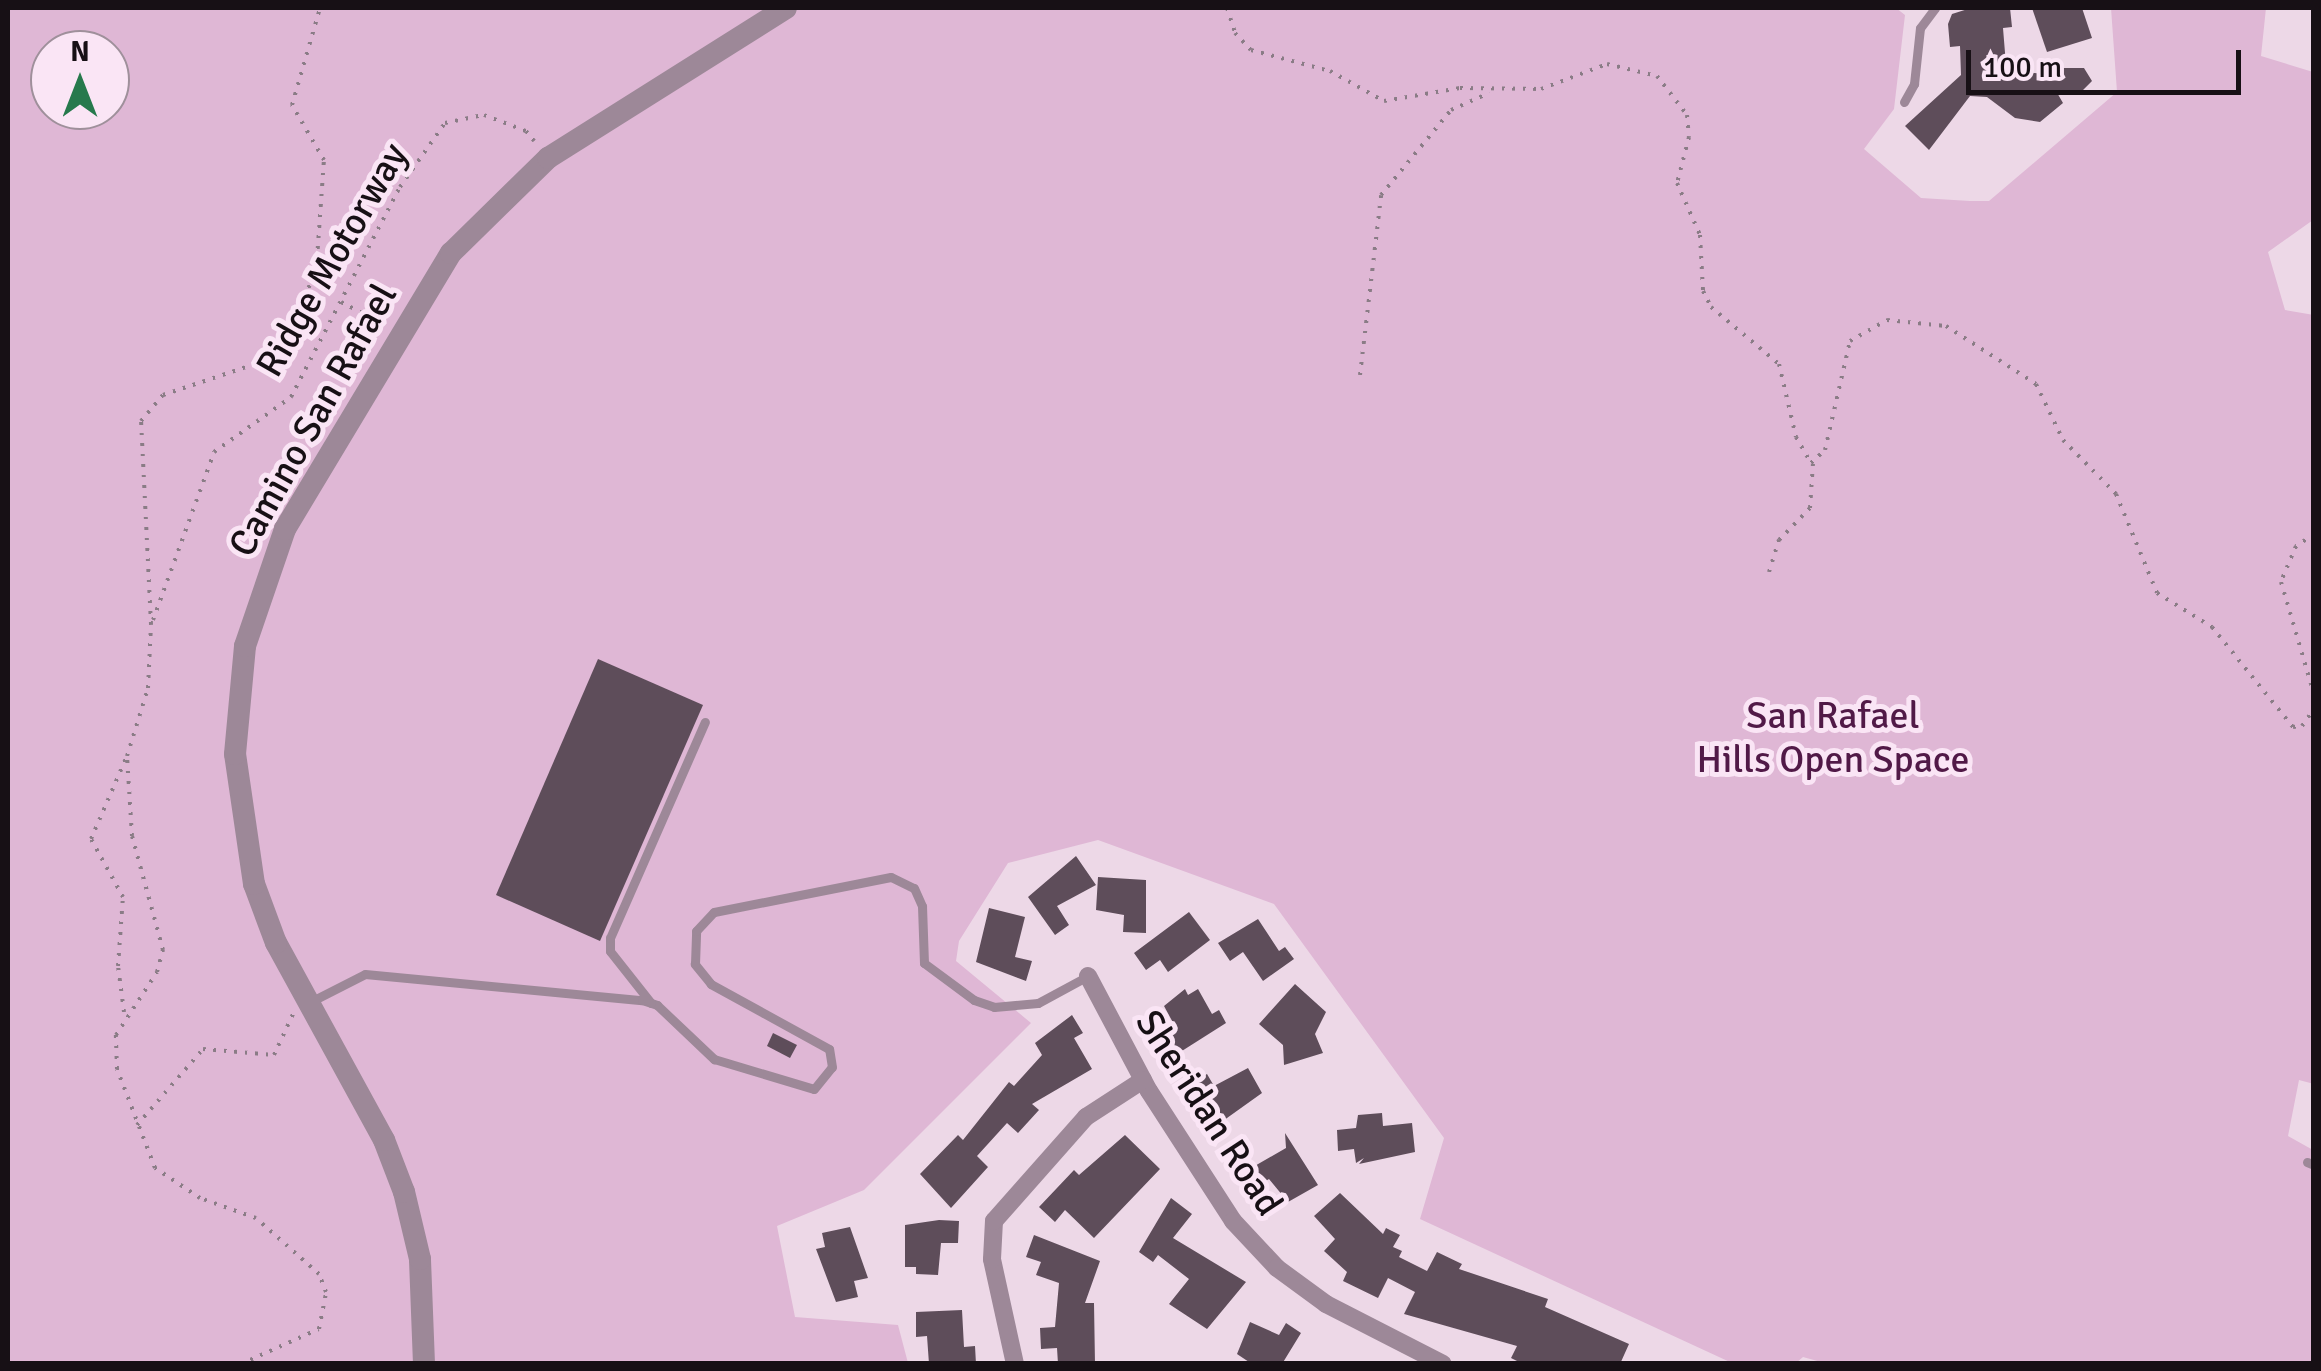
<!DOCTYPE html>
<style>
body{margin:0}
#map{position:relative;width:2321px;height:1371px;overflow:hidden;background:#edd8e7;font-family:Signika,sans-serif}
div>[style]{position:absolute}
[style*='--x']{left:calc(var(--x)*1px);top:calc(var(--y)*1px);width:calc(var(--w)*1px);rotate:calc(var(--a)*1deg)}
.green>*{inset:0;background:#dfb7d5}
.building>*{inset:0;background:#5e4d5a}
.path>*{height:4px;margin-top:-2px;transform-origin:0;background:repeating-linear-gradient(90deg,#8a7c86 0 2.5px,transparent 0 10.5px)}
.service>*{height:9px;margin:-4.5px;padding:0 4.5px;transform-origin:4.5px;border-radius:4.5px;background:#9d8898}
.minor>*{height:18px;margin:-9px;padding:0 9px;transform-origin:9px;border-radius:9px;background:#9d8898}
.tertiary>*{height:22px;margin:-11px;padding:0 11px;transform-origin:11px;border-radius:11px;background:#9d8898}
span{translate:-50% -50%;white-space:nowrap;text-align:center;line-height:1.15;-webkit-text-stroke:10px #fae5f5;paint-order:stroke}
.street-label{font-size:38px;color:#171015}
.park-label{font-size:38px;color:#511947}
.frame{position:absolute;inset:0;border:10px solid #171015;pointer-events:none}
.north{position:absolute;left:30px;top:30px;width:100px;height:100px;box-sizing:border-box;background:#fae5f5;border:2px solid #9f909b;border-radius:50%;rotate:0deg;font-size:28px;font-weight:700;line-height:40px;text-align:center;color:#171015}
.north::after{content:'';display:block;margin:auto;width:35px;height:45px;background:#26794c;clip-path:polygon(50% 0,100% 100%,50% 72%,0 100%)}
.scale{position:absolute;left:1966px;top:50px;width:275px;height:45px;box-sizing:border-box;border:5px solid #171015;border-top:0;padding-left:12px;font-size:30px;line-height:35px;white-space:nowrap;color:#171015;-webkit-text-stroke:8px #fae5f5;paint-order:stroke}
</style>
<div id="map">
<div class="green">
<div style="clip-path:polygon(evenodd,8px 8px,1896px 8px,1905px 15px,1894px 109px,1864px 149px,1921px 198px,1970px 201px,1989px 201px,2117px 92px,2111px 8px,2266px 8px,2261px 56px,2313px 72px,2313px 220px,2268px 252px,2285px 310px,2314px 315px,2314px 1084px,2299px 1080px,2288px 1136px,2313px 1150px,2313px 1363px,1828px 1364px,1803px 1357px,1796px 1363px,1732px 1363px,1420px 1219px,1444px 1138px,1274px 904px,1098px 840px,1008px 863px,959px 941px,956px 961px,1031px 1023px,864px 1190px,777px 1226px,795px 1317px,898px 1325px,908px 1363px,8px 1364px,8px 8px,50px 50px,110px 50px,110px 110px,50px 110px,50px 50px)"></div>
</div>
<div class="building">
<div style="clip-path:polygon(1971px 8px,2010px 8px,2012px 27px,2003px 28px,2006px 65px,1994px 69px,2054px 75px,2052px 68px,2084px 68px,2092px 81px,2083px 90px,2056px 91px,2063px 103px,2040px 122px,2015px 118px,1987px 97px,1970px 96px,1929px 150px,1905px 126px,1961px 75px,1960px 46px,1950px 47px,1948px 24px,1952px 14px)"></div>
<div style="clip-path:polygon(2032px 8px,2082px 8px,2092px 38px,2047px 52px)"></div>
<div style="clip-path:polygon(598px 659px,703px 705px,600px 941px,496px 895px)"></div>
<div style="clip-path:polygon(1076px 856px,1096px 885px,1057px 906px,1069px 925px,1055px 935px,1028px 897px)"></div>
<div style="clip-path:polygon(1098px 877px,1146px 880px,1146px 933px,1123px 932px,1124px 915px,1096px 910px)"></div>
<div style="clip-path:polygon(989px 908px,1025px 917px,1015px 957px,1032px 961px,1026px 981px,976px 962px)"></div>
<div style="clip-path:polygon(1189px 912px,1210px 940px,1168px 972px,1160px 960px,1146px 970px,1134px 953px)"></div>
<div style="clip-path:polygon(1258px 919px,1279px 951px,1285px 947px,1294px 959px,1263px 981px,1243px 952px,1230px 961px,1218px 943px)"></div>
<div style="clip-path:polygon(1295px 984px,1326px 1012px,1315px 1034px,1323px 1053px,1284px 1065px,1283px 1045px,1259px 1024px)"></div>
<div style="clip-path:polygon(1185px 989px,1188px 995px,1198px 989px,1212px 1014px,1219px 1010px,1226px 1023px,1174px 1056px,1164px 1037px,1177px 1030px,1164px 1006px)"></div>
<div style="clip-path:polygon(1072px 1015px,1083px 1033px,1074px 1038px,1092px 1069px,1032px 1104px,1039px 1110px,1018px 1133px,1007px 1123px,977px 1156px,988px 1167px,951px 1208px,920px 1174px,958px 1135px,963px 1140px,1009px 1082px,1014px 1086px,1042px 1055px,1035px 1043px)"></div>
<div style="clip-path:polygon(773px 1033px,797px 1045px,790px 1058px,767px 1046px)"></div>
<div style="clip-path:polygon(1248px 1068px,1262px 1093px,1213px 1128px,1189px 1084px,1207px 1074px,1214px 1086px)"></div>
<div style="clip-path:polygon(1382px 1113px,1383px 1126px,1412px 1123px,1415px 1152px,1359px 1164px,1364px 1158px,1356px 1163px,1354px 1149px,1338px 1151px,1337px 1130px,1356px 1128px,1358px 1115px)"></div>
<div style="clip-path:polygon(1285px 1133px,1318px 1185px,1288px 1202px,1269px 1179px,1256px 1187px,1246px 1171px,1286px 1148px)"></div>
<div style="clip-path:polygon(1125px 1135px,1160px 1169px,1094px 1238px,1065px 1210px,1055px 1222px,1039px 1207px,1074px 1170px,1079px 1175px)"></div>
<div style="clip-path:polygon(1340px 1193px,1383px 1234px,1386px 1228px,1400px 1235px,1393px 1247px,1402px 1251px,1399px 1257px,1427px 1271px,1437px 1252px,1462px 1264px,1459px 1269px,1548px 1299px,1545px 1307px,1629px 1344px,1620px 1364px,1523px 1364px,1511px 1358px,1517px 1346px,1404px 1314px,1415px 1292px,1388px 1278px,1378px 1298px,1343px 1281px,1347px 1272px,1324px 1251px,1335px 1239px,1314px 1216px)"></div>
<div style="clip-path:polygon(1171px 1198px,1192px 1214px,1173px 1238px,1246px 1282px,1207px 1329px,1169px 1304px,1189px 1279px,1158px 1255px,1153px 1262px,1139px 1252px)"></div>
<div style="clip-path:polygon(939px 1220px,959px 1221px,958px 1243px,941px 1243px,938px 1275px,916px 1274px,916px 1267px,905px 1267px,905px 1225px)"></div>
<div style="clip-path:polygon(850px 1227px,868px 1278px,854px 1281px,858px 1297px,836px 1302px,816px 1249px,825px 1247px,822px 1233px)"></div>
<div style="clip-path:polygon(1034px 1235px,1100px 1261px,1085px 1303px,1094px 1303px,1095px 1364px,1058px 1364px,1057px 1348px,1041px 1349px,1040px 1328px,1055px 1327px,1059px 1283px,1036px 1275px,1041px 1262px,1026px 1257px)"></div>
<div style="clip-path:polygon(962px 1310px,964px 1347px,975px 1346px,976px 1364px,929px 1364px,927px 1336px,916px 1337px,916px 1312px)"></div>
<div style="clip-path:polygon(1250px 1322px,1279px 1335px,1286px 1323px,1301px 1333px,1282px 1364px,1252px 1364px,1237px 1354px)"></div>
</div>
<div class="path">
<div style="--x:1227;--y:8;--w:26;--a:72"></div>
<div style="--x:1235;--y:33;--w:23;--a:47"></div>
<div style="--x:1251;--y:50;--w:82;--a:14.9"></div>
<div style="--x:1330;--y:71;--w:62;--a:29.1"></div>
<div style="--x:1384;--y:101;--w:77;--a:-9.7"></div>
<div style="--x:1460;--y:88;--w:81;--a:0.7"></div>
<div style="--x:1541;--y:89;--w:71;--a:-20.7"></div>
<div style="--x:1607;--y:64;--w:51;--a:13.5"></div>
<div style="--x:1657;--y:76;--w:49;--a:52.4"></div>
<div style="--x:1687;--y:115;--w:22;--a:85"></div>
<div style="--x:1689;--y:137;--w:48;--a:104.6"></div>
<div style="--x:1677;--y:183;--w:57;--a:66.1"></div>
<div style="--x:1700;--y:235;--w:56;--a:86.9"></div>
<div style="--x:1703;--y:291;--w:18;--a:63"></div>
<div style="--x:1711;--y:307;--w:89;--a:40"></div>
<div style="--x:1779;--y:364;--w:75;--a:76.9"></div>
<div style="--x:1796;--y:437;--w:30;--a:60"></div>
<div style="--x:1811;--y:463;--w:19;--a:-43"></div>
<div style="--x:1825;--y:450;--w:112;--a:-77.1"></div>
<div style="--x:1850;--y:341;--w:43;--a:-29.6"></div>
<div style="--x:1887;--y:320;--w:59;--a:5.8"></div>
<div style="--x:1946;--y:326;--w:107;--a:32.8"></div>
<div style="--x:2036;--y:384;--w:62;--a:64.3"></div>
<div style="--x:2063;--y:440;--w:76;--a:45.5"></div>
<div style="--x:2116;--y:494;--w:107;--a:67.5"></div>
<div style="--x:2157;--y:593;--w:65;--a:31.7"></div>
<div style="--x:2212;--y:627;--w:129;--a:51"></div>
<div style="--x:2293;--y:727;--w:9;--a:-6"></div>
<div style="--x:2302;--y:726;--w:21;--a:-55"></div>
<div style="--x:341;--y:302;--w:50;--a:27.6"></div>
<div style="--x:1360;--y:375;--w:181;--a:-83.3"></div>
<div style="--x:1381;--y:195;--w:110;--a:-50.5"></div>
<div style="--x:1451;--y:110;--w:42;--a:-24.1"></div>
<div style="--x:2314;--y:534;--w:22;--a:146"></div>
<div style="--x:2296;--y:546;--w:39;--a:113"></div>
<div style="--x:2281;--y:582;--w:117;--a:73.6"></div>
<div style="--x:1769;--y:572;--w:34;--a:-73"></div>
<div style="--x:1779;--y:540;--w:45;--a:-45.9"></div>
<div style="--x:1810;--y:508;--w:45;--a:-86.2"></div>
<div style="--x:153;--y:620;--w:179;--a:-70"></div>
<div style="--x:214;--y:452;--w:95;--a:-35.5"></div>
<div style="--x:291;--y:397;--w:237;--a:-62.6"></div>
<div style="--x:400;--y:187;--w:78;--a:-54.9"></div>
<div style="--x:445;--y:123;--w:40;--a:-12"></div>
<div style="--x:484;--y:115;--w:45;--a:20.9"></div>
<div style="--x:526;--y:131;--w:13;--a:51"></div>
<div style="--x:124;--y:1012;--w:46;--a:-97.4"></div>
<div style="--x:118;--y:966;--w:69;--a:-85.9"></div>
<div style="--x:123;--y:897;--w:66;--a:-118.9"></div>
<div style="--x:91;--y:839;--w:90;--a:-66.6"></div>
<div style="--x:137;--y:1125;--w:101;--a:-49"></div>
<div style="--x:203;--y:1049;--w:71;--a:4.8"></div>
<div style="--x:274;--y:1055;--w:45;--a:-65.1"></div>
<div style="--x:241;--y:1364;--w:85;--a:-24.2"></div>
<div style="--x:319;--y:1329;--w:38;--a:-79"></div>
<div style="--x:326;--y:1292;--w:19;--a:-111"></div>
<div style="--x:319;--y:1274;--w:84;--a:-138.4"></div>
<div style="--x:256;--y:1218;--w:59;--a:-160.3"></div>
<div style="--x:200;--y:1198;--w:54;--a:-146.3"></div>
<div style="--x:155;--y:1168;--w:106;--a:-111"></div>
<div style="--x:117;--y:1069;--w:34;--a:-92"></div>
<div style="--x:116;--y:1035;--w:75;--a:-56.9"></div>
<div style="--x:157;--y:972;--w:23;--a:-75"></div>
<div style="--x:163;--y:950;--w:118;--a:-105.2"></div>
<div style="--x:132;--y:836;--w:80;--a:-93.6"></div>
<div style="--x:127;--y:756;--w:71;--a:-72.8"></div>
<div style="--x:148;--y:688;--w:64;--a:-87.3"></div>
<div style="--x:151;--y:624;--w:203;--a:-92.8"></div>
<div style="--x:141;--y:421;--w:34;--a:-50"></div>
<div style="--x:163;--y:395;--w:118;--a:-18.7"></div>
<div style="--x:275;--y:357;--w:36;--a:-53"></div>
<div style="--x:297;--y:328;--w:72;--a:-73.8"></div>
<div style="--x:317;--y:259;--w:99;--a:-86"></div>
<div style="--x:324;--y:160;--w:64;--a:-120.2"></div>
<div style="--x:292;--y:105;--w:101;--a:-73.9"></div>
</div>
<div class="service">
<div style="--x:1904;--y:102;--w:21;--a:-61"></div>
<div style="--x:1914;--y:84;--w:56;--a:-83.9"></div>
<div style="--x:1920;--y:28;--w:25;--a:-53"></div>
<div style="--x:312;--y:1001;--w:59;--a:-27"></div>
<div style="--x:365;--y:974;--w:278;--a:5.4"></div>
<div style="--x:642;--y:1000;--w:16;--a:18"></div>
<div style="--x:657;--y:1005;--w:79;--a:43.5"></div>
<div style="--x:714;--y:1059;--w:104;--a:16.7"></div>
<div style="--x:814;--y:1089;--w:28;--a:-51"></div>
<div style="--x:832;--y:1067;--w:18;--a:-99"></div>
<div style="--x:829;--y:1049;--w:135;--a:-151.2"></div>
<div style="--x:711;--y:984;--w:26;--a:-129"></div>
<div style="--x:695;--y:964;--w:33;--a:-88"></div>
<div style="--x:696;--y:931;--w:26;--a:-47"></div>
<div style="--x:714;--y:912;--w:180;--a:-11.2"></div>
<div style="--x:891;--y:877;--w:25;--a:26"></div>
<div style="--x:914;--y:888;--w:20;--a:66"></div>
<div style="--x:922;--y:906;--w:57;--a:88"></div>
<div style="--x:924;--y:963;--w:62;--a:36.5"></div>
<div style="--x:974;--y:1000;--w:21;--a:19"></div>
<div style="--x:994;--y:1007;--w:44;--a:-5.2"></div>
<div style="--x:1038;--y:1003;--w:57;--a:-28.4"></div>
<div style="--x:651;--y:1003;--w:66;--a:-128.3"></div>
<div style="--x:610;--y:951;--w:13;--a:-90"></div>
<div style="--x:610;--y:938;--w:236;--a:-66.3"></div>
<div style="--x:2307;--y:1162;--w:8;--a:23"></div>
</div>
<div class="minor">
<div style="--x:1088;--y:976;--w:130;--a:62.1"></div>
<div style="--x:1149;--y:1091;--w:155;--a:57.1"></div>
<div style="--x:1233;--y:1221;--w:64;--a:46.9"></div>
<div style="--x:1277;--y:1268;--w:61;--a:36.3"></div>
<div style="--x:1326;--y:1304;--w:131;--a:27.1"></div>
<div style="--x:1015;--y:1364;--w:107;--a:-102.4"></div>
<div style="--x:992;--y:1259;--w:38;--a:-87"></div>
<div style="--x:994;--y:1221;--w:139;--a:-48.5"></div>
<div style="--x:1086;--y:1117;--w:68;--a:-33"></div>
</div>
<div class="tertiary">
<div style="--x:424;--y:1364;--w:105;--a:-92.2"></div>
<div style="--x:420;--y:1259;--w:69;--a:-103.4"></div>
<div style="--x:404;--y:1192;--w:56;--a:-111"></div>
<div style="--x:384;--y:1140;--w:225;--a:-118.7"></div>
<div style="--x:276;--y:943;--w:63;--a:-110.4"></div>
<div style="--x:254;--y:884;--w:131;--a:-98.3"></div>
<div style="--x:235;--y:754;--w:108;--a:-84.7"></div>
<div style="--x:245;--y:646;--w:124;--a:-71.1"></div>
<div style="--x:285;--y:529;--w:322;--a:-59"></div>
<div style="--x:451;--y:253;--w:136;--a:-44.4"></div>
<div style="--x:548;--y:158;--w:281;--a:-32.2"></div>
</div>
<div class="street-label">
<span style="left:332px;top:260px;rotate:-60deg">Ridge Motorway</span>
<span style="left:313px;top:420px;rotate:-61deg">Camino San Rafael</span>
<span style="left:1209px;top:1113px;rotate:57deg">Sheridan Road</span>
</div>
<div class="park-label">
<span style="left:1833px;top:738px">San Rafael<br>Hills Open Space</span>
</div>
<div class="frame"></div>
<div class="north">N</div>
<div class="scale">100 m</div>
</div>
